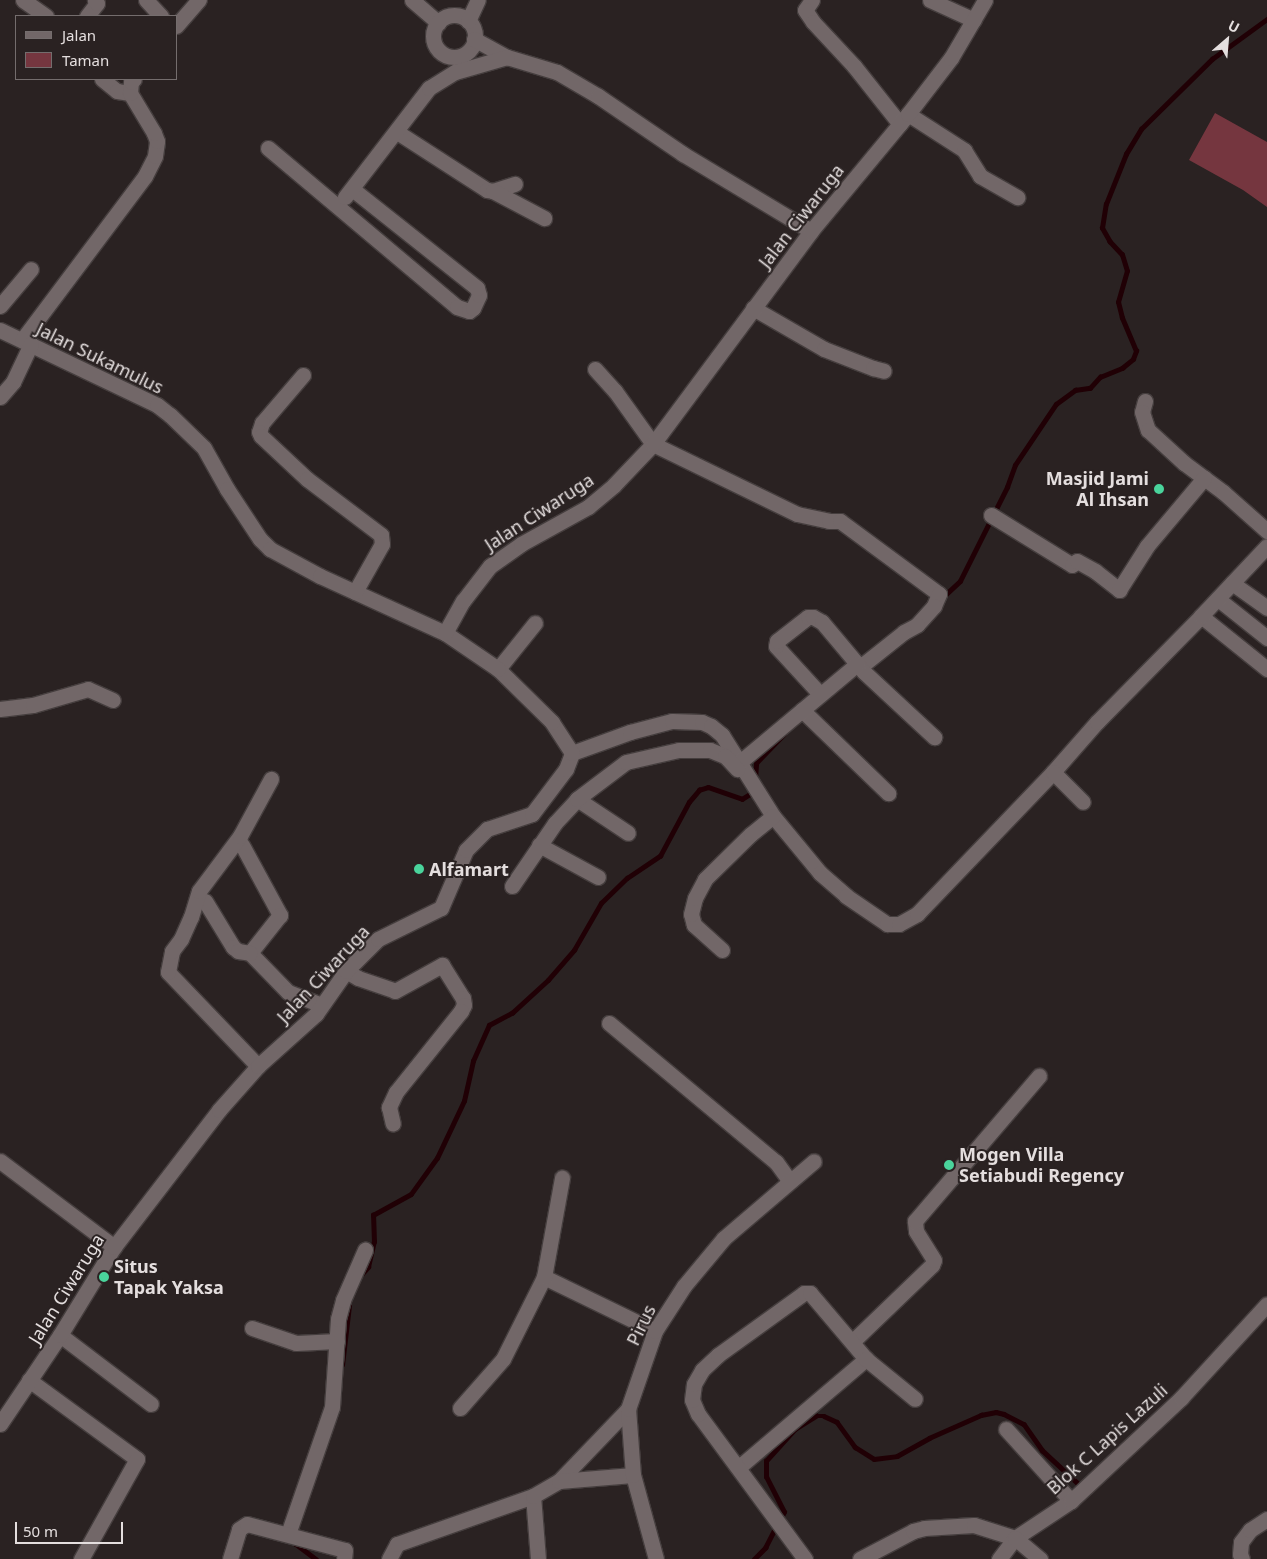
<!DOCTYPE html>
<style>
body{margin:0}
#map{position:relative;width:1267px;height:1559px;overflow:hidden;background:#2a2222;font-family:"Noto Sans",sans-serif}
div>[style]{position:absolute}
[style*='--x']{left:calc(var(--x)*1px);top:calc(var(--y)*1px);width:calc(var(--w)*1px);rotate:calc(var(--a)*1deg)}
.green>*{inset:0;background:#75363f}
.stream>*{height:4.5px;margin:-2.25px;padding:0 2.25px;transform-origin:2.25px;border-radius:2.25px;background:#200005}
.roads{filter:drop-shadow(1px 0 #453e3e) drop-shadow(-1px 0 #453e3e) drop-shadow(0 1px #453e3e) drop-shadow(0 -1px #453e3e)}
.minor>*{height:15px;margin:-7.5px;padding:0 7.5px;transform-origin:7.5px;border-radius:7.5px;background:#726768}
.minor>.ring{margin:-7.5px;padding:0;box-sizing:content-box;background:none;border:15px solid #726768;border-radius:50%}
.dots>*{width:14px;height:14px;translate:-50% -50%;box-sizing:border-box;border:2px solid #2a2222;border-radius:50%}
span{translate:-50% -50%;white-space:nowrap;text-align:center;line-height:1.15;-webkit-text-stroke:4px #2a2222;paint-order:stroke}
.street-label{font-size:18px;color:#e4dede}
.poi-label{font-size:18px;color:#e4dede;font-weight:700}
.right{translate:-100% -50%;text-align:right}
.left{translate:0 -50%;text-align:left}
.legend{position:absolute;left:15px;top:15px;width:162px;height:65px;box-sizing:border-box;background:#2a2222;border:1px solid #746d6d;margin:0;padding:6px 9px;list-style:none;font-size:15px;color:#e4dede}
.legend li{display:flex;align-items:center;gap:10px;height:25px}
.legend b{width:25px;border:1px solid #746d6d}
.north{position:absolute;left:1202px;top:15px;width:50px;height:50px;-webkit-text-stroke:4px #2a2222;paint-order:stroke;rotate:27deg;font-size:14px;font-weight:700;line-height:20px;text-align:center;color:#e4dede}
.north::after{content:'';display:block;margin:auto;width:18px;height:22px;background:#e4dede;clip-path:polygon(50% 0,100% 100%,50% 72%,0 100%)}
.scale{position:absolute;left:15px;top:1522px;width:108px;height:22px;box-sizing:border-box;border:2px solid #e4dede;border-top:0;padding-left:6px;font-size:15px;line-height:18px;white-space:nowrap;color:#e4dede;-webkit-text-stroke:4px #2a2222;paint-order:stroke}
</style>
<div id="map">
<div class="green">
<div style="clip-path:polygon(1215px 113px,1267px 142px,1267px 207px,1243px 190px,1189px 160px)"></div>
</div>
<div class="stream">
<div style="--x:943;--y:597;--w:23;--a:-43"></div>
<div style="--x:960;--y:581;--w:105;--a:-63.4"></div>
<div style="--x:1007;--y:487;--w:23;--a:-70"></div>
<div style="--x:1015;--y:465;--w:73;--a:-56.1"></div>
<div style="--x:1056;--y:404;--w:24;--a:-36"></div>
<div style="--x:1075;--y:390;--w:15;--a:-8"></div>
<div style="--x:1090;--y:388;--w:15;--a:-48"></div>
<div style="--x:1100;--y:377;--w:24;--a:-22"></div>
<div style="--x:1122;--y:368;--w:14;--a:-39"></div>
<div style="--x:1133;--y:359;--w:9;--a:-69"></div>
<div style="--x:1136;--y:351;--w:36;--a:-113"></div>
<div style="--x:1122;--y:318;--w:16;--a:-104"></div>
<div style="--x:1118;--y:302;--w:32;--a:-74"></div>
<div style="--x:1127;--y:271;--w:17;--a:-107"></div>
<div style="--x:1122;--y:255;--w:18;--a:-133"></div>
<div style="--x:1110;--y:242;--w:16;--a:-120"></div>
<div style="--x:1102;--y:228;--w:24;--a:-81"></div>
<div style="--x:1106;--y:204;--w:54;--a:-68.2"></div>
<div style="--x:1126;--y:154;--w:29;--a:-59"></div>
<div style="--x:1141;--y:129;--w:100;--a:-44.6"></div>
<div style="--x:1212;--y:59;--w:68;--a:-36"></div>
<div style="--x:755;--y:779;--w:16;--a:-86"></div>
<div style="--x:756;--y:763;--w:40;--a:-46"></div>
<div style="--x:360;--y:1276;--w:12;--a:-48"></div>
<div style="--x:368;--y:1267;--w:26;--a:-77"></div>
<div style="--x:374;--y:1242;--w:27;--a:-92"></div>
<div style="--x:373;--y:1215;--w:43;--a:-28.9"></div>
<div style="--x:411;--y:1194;--w:44;--a:-54.2"></div>
<div style="--x:437;--y:1158;--w:63;--a:-64.7"></div>
<div style="--x:464;--y:1101;--w:41;--a:-77.3"></div>
<div style="--x:473;--y:1061;--w:39;--a:-66"></div>
<div style="--x:489;--y:1025;--w:26;--a:-28"></div>
<div style="--x:512;--y:1013;--w:49;--a:-42.5"></div>
<div style="--x:548;--y:980;--w:40;--a:-49"></div>
<div style="--x:574;--y:950;--w:54;--a:-60.1"></div>
<div style="--x:601;--y:903;--w:36;--a:-44"></div>
<div style="--x:627;--y:878;--w:40;--a:-34"></div>
<div style="--x:660;--y:856;--w:61;--a:-61.8"></div>
<div style="--x:689;--y:802;--w:16;--a:-50"></div>
<div style="--x:699;--y:790;--w:9;--a:-18"></div>
<div style="--x:708;--y:787;--w:36;--a:19"></div>
<div style="--x:742;--y:799;--w:9;--a:-32"></div>
<div style="--x:750;--y:794;--w:5;--a:-68"></div>
<div style="--x:342;--y:1365;--w:60;--a:-83.3"></div>
<div style="--x:780;--y:1519;--w:8;--a:-60"></div>
<div style="--x:784;--y:1512;--w:39;--a:-117"></div>
<div style="--x:766;--y:1477;--w:16;--a:-90"></div>
<div style="--x:766;--y:1461;--w:43;--a:-47.8"></div>
<div style="--x:795;--y:1429;--w:25;--a:-32"></div>
<div style="--x:816;--y:1416;--w:8;--a:0"></div>
<div style="--x:824;--y:1416;--w:14;--a:25"></div>
<div style="--x:837;--y:1422;--w:31;--a:54"></div>
<div style="--x:855;--y:1447;--w:22;--a:32"></div>
<div style="--x:874;--y:1459;--w:23;--a:-7"></div>
<div style="--x:897;--y:1456;--w:37;--a:-29"></div>
<div style="--x:929;--y:1438;--w:57;--a:-23.9"></div>
<div style="--x:981;--y:1415;--w:15;--a:-11"></div>
<div style="--x:996;--y:1412;--w:8;--a:14"></div>
<div style="--x:1004;--y:1414;--w:22;--a:27"></div>
<div style="--x:1024;--y:1424;--w:32;--a:55"></div>
<div style="--x:1042;--y:1450;--w:56;--a:42.8"></div>
<div style="--x:296;--y:1541;--w:3;--a:90"></div>
<div style="--x:296;--y:1544;--w:25;--a:37"></div>
<div style="--x:754;--y:1559;--w:16;--a:-45"></div>
<div style="--x:765;--y:1548;--w:25;--a:-63"></div>
</div>
<div class="roads">
<div class="minor">
<div style="--x:23;--y:0;--w:28;--a:35"></div>
<div style="--x:146;--y:0;--w:22;--a:47"></div>
<div style="--x:412;--y:0;--w:35;--a:41"></div>
<div style="--x:812;--y:0;--w:12;--a:125"></div>
<div style="--x:805;--y:10;--w:14;--a:56"></div>
<div style="--x:813;--y:22;--w:60;--a:47"></div>
<div style="--x:854;--y:66;--w:74;--a:51.6"></div>
<div style="--x:930;--y:0;--w:48;--a:24.4"></div>
<div class="ring" style="left:433px;top:15px;width:27px;height:27px"></div>
<div style="--x:87;--y:16;--w:16;--a:-52"></div>
<div style="--x:97;--y:3;--w:4;--a:-124"></div>
<div style="--x:468;--y:21;--w:23;--a:-65"></div>
<div style="--x:176;--y:26;--w:35;--a:-49"></div>
<div style="--x:474;--y:39;--w:38;--a:29"></div>
<div style="--x:507;--y:57;--w:52;--a:16.7"></div>
<div style="--x:557;--y:72;--w:48;--a:30.3"></div>
<div style="--x:598;--y:96;--w:103;--a:34.3"></div>
<div style="--x:683;--y:154;--w:149;--a:31"></div>
<div style="--x:102;--y:79;--w:19;--a:39"></div>
<div style="--x:117;--y:91;--w:13;--a:9"></div>
<div style="--x:908;--y:114;--w:67;--a:32.7"></div>
<div style="--x:964;--y:150;--w:31;--a:58"></div>
<div style="--x:980;--y:176;--w:43;--a:29.6"></div>
<div style="--x:397;--y:132;--w:107;--a:32.8"></div>
<div style="--x:487;--y:190;--w:6;--a:9"></div>
<div style="--x:493;--y:191;--w:23;--a:-18"></div>
<div style="--x:268;--y:148;--w:247;--a:40.1"></div>
<div style="--x:457;--y:307;--w:13;--a:18"></div>
<div style="--x:469;--y:311;--w:5;--a:-37"></div>
<div style="--x:473;--y:308;--w:14;--a:-65"></div>
<div style="--x:479;--y:295;--w:7;--a:-106"></div>
<div style="--x:477;--y:288;--w:159;--a:-141.6"></div>
<div style="--x:493;--y:191;--w:58;--a:27.9"></div>
<div style="--x:345;--y:197;--w:138;--a:-52.4"></div>
<div style="--x:429;--y:88;--w:31;--a:-32"></div>
<div style="--x:455;--y:72;--w:54;--a:-16.1"></div>
<div style="--x:0;--y:306;--w:48;--a:-50"></div>
<div style="--x:753;--y:308;--w:82;--a:30"></div>
<div style="--x:824;--y:349;--w:53;--a:21.2"></div>
<div style="--x:873;--y:368;--w:11;--a:15"></div>
<div style="--x:0;--y:330;--w:174;--a:25.5"></div>
<div style="--x:157;--y:405;--w:16;--a:38"></div>
<div style="--x:170;--y:415;--w:47;--a:44.1"></div>
<div style="--x:204;--y:448;--w:47;--a:60.7"></div>
<div style="--x:227;--y:489;--w:60;--a:56.6"></div>
<div style="--x:260;--y:539;--w:14;--a:45"></div>
<div style="--x:270;--y:549;--w:57;--a:28.4"></div>
<div style="--x:320;--y:576;--w:137;--a:24.5"></div>
<div style="--x:22;--y:340;--w:205;--a:-53.1"></div>
<div style="--x:145;--y:176;--w:22;--a:-63"></div>
<div style="--x:155;--y:156;--w:15;--a:-82"></div>
<div style="--x:157;--y:141;--w:9;--a:-111"></div>
<div style="--x:154;--y:133;--w:47;--a:-121"></div>
<div style="--x:130;--y:93;--w:11;--a:-85"></div>
<div style="--x:131;--y:82;--w:4;--a:-45"></div>
<div style="--x:595;--y:369;--w:30;--a:48"></div>
<div style="--x:615;--y:391;--w:65;--a:54.4"></div>
<div style="--x:653;--y:444;--w:160;--a:25.9"></div>
<div style="--x:797;--y:514;--w:33;--a:12"></div>
<div style="--x:829;--y:521;--w:11;--a:0"></div>
<div style="--x:840;--y:521;--w:123;--a:36.4"></div>
<div style="--x:939;--y:594;--w:13;--a:113"></div>
<div style="--x:934;--y:606;--w:25;--a:132"></div>
<div style="--x:917;--y:625;--w:15;--a:152"></div>
<div style="--x:904;--y:632;--w:56;--a:141.5"></div>
<div style="--x:303;--y:375;--w:63;--a:130.5"></div>
<div style="--x:262;--y:423;--w:9;--a:108"></div>
<div style="--x:259;--y:432;--w:4;--a:63"></div>
<div style="--x:261;--y:436;--w:63;--a:43.1"></div>
<div style="--x:307;--y:479;--w:93;--a:37.1"></div>
<div style="--x:381;--y:535;--w:9;--a:84"></div>
<div style="--x:382;--y:544;--w:55;--a:119.4"></div>
<div style="--x:0;--y:397;--w:20;--a:-49"></div>
<div style="--x:13;--y:382;--w:42;--a:-64.7"></div>
<div style="--x:1145;--y:401;--w:11;--a:105"></div>
<div style="--x:1142;--y:412;--w:19;--a:72"></div>
<div style="--x:1148;--y:430;--w:49;--a:42.5"></div>
<div style="--x:1184;--y:463;--w:49;--a:36.6"></div>
<div style="--x:1223;--y:492;--w:59;--a:41.6"></div>
<div style="--x:991;--y:515;--w:95;--a:31.7"></div>
<div style="--x:1072;--y:565;--w:6;--a:-39"></div>
<div style="--x:1077;--y:561;--w:21;--a:29"></div>
<div style="--x:1095;--y:571;--w:31;--a:38"></div>
<div style="--x:1119;--y:590;--w:52;--a:-57.5"></div>
<div style="--x:1147;--y:546;--w:89;--a:-50"></div>
<div style="--x:1232;--y:583;--w:43;--a:35.5"></div>
<div style="--x:1218;--y:599;--w:63;--a:38.5"></div>
<div style="--x:1201;--y:616;--w:85;--a:38.8"></div>
<div style="--x:498;--y:669;--w:59;--a:-51.2"></div>
<div style="--x:820;--y:694;--w:65;--a:-132.5"></div>
<div style="--x:776;--y:646;--w:5;--a:-79"></div>
<div style="--x:777;--y:641;--w:39;--a:-38"></div>
<div style="--x:808;--y:617;--w:5;--a:0"></div>
<div style="--x:813;--y:617;--w:10;--a:29"></div>
<div style="--x:822;--y:622;--w:65;--a:50"></div>
<div style="--x:864;--y:672;--w:96;--a:42.9"></div>
<div style="--x:0;--y:709;--w:33;--a:-7"></div>
<div style="--x:33;--y:705;--w:57;--a:-16.2"></div>
<div style="--x:88;--y:689;--w:27;--a:24"></div>
<div style="--x:802;--y:710;--w:120;--a:44"></div>
<div style="--x:572;--y:753;--w:62;--a:-19.9"></div>
<div style="--x:630;--y:732;--w:43;--a:-14.7"></div>
<div style="--x:672;--y:721;--w:30;--a:2"></div>
<div style="--x:702;--y:722;--w:10;--a:24"></div>
<div style="--x:711;--y:726;--w:14;--a:39"></div>
<div style="--x:722;--y:735;--w:96;--a:57.8"></div>
<div style="--x:773;--y:816;--w:74;--a:50.5"></div>
<div style="--x:820;--y:873;--w:35;--a:41"></div>
<div style="--x:846;--y:896;--w:50;--a:34.3"></div>
<div style="--x:887;--y:924;--w:12;--a:0"></div>
<div style="--x:899;--y:924;--w:21;--a:-29"></div>
<div style="--x:917;--y:914;--w:197;--a:-46.2"></div>
<div style="--x:1053;--y:772;--w:67;--a:-48.7"></div>
<div style="--x:1097;--y:722;--w:148;--a:-45.5"></div>
<div style="--x:1201;--y:616;--w:96;--a:-46.7"></div>
<div style="--x:740;--y:762;--w:153;--a:-39.9"></div>
<div style="--x:1053;--y:772;--w:42;--a:45"></div>
<div style="--x:577;--y:799;--w:61;--a:33.7"></div>
<div style="--x:242;--y:845;--w:80;--a:61.5"></div>
<div style="--x:280;--y:915;--w:48;--a:128.3"></div>
<div style="--x:250;--y:953;--w:54;--a:45.7"></div>
<div style="--x:288;--y:992;--w:36;--a:21"></div>
<div style="--x:539;--y:845;--w:67;--a:28.5"></div>
<div style="--x:512;--y:886;--w:76;--a:-55.7"></div>
<div style="--x:555;--y:823;--w:33;--a:-47"></div>
<div style="--x:577;--y:799;--w:61;--a:-37.1"></div>
<div style="--x:626;--y:762;--w:54;--a:-12.8"></div>
<div style="--x:679;--y:750;--w:31;--a:0"></div>
<div style="--x:710;--y:750;--w:16;--a:22"></div>
<div style="--x:725;--y:756;--w:18;--a:47"></div>
<div style="--x:205;--y:901;--w:54;--a:58.7"></div>
<div style="--x:233;--y:947;--w:6;--a:39"></div>
<div style="--x:238;--y:951;--w:12;--a:9"></div>
<div style="--x:722;--y:950;--w:38;--a:-138"></div>
<div style="--x:694;--y:925;--w:11;--a:-105"></div>
<div style="--x:691;--y:914;--w:16;--a:-76"></div>
<div style="--x:695;--y:898;--w:21;--a:-62"></div>
<div style="--x:705;--y:879;--w:64;--a:-44.4"></div>
<div style="--x:751;--y:834;--w:28;--a:-39"></div>
<div style="--x:346;--y:971;--w:14;--a:30"></div>
<div style="--x:358;--y:978;--w:39;--a:19"></div>
<div style="--x:395;--y:991;--w:54;--a:-29"></div>
<div style="--x:442;--y:965;--w:39;--a:58"></div>
<div style="--x:463;--y:998;--w:7;--a:82"></div>
<div style="--x:464;--y:1005;--w:7;--a:117"></div>
<div style="--x:461;--y:1011;--w:104;--a:128.7"></div>
<div style="--x:396;--y:1092;--w:17;--a:115"></div>
<div style="--x:389;--y:1107;--w:17;--a:77"></div>
<div style="--x:609;--y:1023;--w:217;--a:39.8"></div>
<div style="--x:776;--y:1162;--w:22;--a:54"></div>
<div style="--x:258;--y:1066;--w:130;--a:-133.8"></div>
<div style="--x:168;--y:972;--w:21;--a:-79"></div>
<div style="--x:172;--y:951;--w:15;--a:-53"></div>
<div style="--x:181;--y:939;--w:24;--a:-66"></div>
<div style="--x:191;--y:917;--w:27;--a:-73"></div>
<div style="--x:199;--y:891;--w:69;--a:-53.3"></div>
<div style="--x:240;--y:836;--w:65;--a:-61.5"></div>
<div style="--x:0;--y:1161;--w:143;--a:37"></div>
<div style="--x:544;--y:1277;--w:123;--a:25.9"></div>
<div style="--x:252;--y:1328;--w:46;--a:18.8"></div>
<div style="--x:296;--y:1343;--w:41;--a:-2.8"></div>
<div style="--x:60;--y:1335;--w:114;--a:37.2"></div>
<div style="--x:853;--y:1341;--w:110;--a:-43.9"></div>
<div style="--x:932;--y:1265;--w:5;--a:-68"></div>
<div style="--x:934;--y:1260;--w:34;--a:-122"></div>
<div style="--x:916;--y:1231;--w:10;--a:-96"></div>
<div style="--x:915;--y:1221;--w:191;--a:-49.5"></div>
<div style="--x:29;--y:1380;--w:134;--a:36.2"></div>
<div style="--x:137;--y:1459;--w:115;--a:119.2"></div>
<div style="--x:460;--y:1408;--w:65;--a:-48.7"></div>
<div style="--x:503;--y:1359;--w:92;--a:-63.4"></div>
<div style="--x:544;--y:1277;--w:101;--a:-79.7"></div>
<div style="--x:0;--y:1424;--w:107;--a:-56"></div>
<div style="--x:60;--y:1335;--w:103;--a:-58.5"></div>
<div style="--x:114;--y:1247;--w:173;--a:-52.5"></div>
<div style="--x:219;--y:1110;--w:59;--a:-48.4"></div>
<div style="--x:258;--y:1066;--w:78;--a:-41.9"></div>
<div style="--x:316;--y:1014;--w:52;--a:-55.1"></div>
<div style="--x:346;--y:971;--w:45;--a:-45"></div>
<div style="--x:378;--y:939;--w:70;--a:-26.2"></div>
<div style="--x:441;--y:908;--w:63;--a:-66.7"></div>
<div style="--x:466;--y:850;--w:30;--a:-45"></div>
<div style="--x:487;--y:829;--w:47;--a:-18.4"></div>
<div style="--x:532;--y:814;--w:56;--a:-52.9"></div>
<div style="--x:566;--y:769;--w:17;--a:-69"></div>
<div style="--x:572;--y:753;--w:37;--a:-123"></div>
<div style="--x:552;--y:722;--w:76;--a:-135.5"></div>
<div style="--x:498;--y:669;--w:64;--a:-145.8"></div>
<div style="--x:445;--y:633;--w:37;--a:-61"></div>
<div style="--x:463;--y:601;--w:44;--a:-52.4"></div>
<div style="--x:490;--y:566;--w:38;--a:-35"></div>
<div style="--x:521;--y:544;--w:77;--a:-28.9"></div>
<div style="--x:588;--y:507;--w:34;--a:-40"></div>
<div style="--x:614;--y:485;--w:57;--a:-46.4"></div>
<div style="--x:653;--y:444;--w:265;--a:-53.4"></div>
<div style="--x:811;--y:231;--w:152;--a:-50.3"></div>
<div style="--x:908;--y:114;--w:71;--a:-52.5"></div>
<div style="--x:951;--y:58;--w:67;--a:-59.6"></div>
<div style="--x:1006;--y:1429;--w:97;--a:47.9"></div>
<div style="--x:739;--y:1467;--w:167;--a:-40.4"></div>
<div style="--x:559;--y:1481;--w:100;--a:-46.2"></div>
<div style="--x:288;--y:1534;--w:134;--a:-70.9"></div>
<div style="--x:332;--y:1407;--w:88;--a:-86.1"></div>
<div style="--x:338;--y:1319;--w:20;--a:-75"></div>
<div style="--x:343;--y:1300;--w:55;--a:-66.3"></div>
<div style="--x:230;--y:1559;--w:31;--a:-73"></div>
<div style="--x:239;--y:1529;--w:9;--a:-32"></div>
<div style="--x:247;--y:1524;--w:101;--a:14.9"></div>
<div style="--x:345;--y:1550;--w:9;--a:96"></div>
<div style="--x:389;--y:1559;--w:17;--a:-62"></div>
<div style="--x:397;--y:1544;--w:144;--a:-19.4"></div>
<div style="--x:538;--y:1559;--w:63;--a:-94.5"></div>
<div style="--x:533;--y:1496;--w:30;--a:-30"></div>
<div style="--x:559;--y:1481;--w:74;--a:-4.6"></div>
<div style="--x:656;--y:1559;--w:87;--a:-105.3"></div>
<div style="--x:633;--y:1475;--w:66;--a:-94.3"></div>
<div style="--x:628;--y:1409;--w:83;--a:-70.9"></div>
<div style="--x:655;--y:1331;--w:54;--a:-57.2"></div>
<div style="--x:684;--y:1286;--w:62;--a:-50.2"></div>
<div style="--x:724;--y:1238;--w:118;--a:-40.5"></div>
<div style="--x:805;--y:1559;--w:180;--a:-126.4"></div>
<div style="--x:698;--y:1414;--w:15;--a:-113"></div>
<div style="--x:692;--y:1400;--w:16;--a:-83"></div>
<div style="--x:694;--y:1384;--w:16;--a:-60"></div>
<div style="--x:702;--y:1370;--w:22;--a:-43"></div>
<div style="--x:718;--y:1355;--w:106;--a:-35.8"></div>
<div style="--x:804;--y:1293;--w:6;--a:0"></div>
<div style="--x:810;--y:1293;--w:87;--a:49.7"></div>
<div style="--x:866;--y:1359;--w:63;--a:39.2"></div>
<div style="--x:860;--y:1559;--w:60;--a:-27.8"></div>
<div style="--x:913;--y:1531;--w:11;--a:-15"></div>
<div style="--x:924;--y:1528;--w:50;--a:-3.4"></div>
<div style="--x:974;--y:1525;--w:43;--a:17.6"></div>
<div style="--x:1015;--y:1538;--w:67;--a:-33.5"></div>
<div style="--x:1071;--y:1501;--w:151;--a:-43.1"></div>
<div style="--x:1181;--y:1398;--w:127;--a:-47.5"></div>
<div style="--x:999;--y:1559;--w:26;--a:-53"></div>
<div style="--x:1015;--y:1538;--w:33;--a:40"></div>
<div style="--x:1242;--y:1559;--w:5;--a:-112"></div>
<div style="--x:1240;--y:1554;--w:12;--a:-85"></div>
<div style="--x:1241;--y:1542;--w:15;--a:-53"></div>
<div style="--x:1250;--y:1530;--w:20;--a:-33"></div>
</div>
</div>
<div class="dots">
<div style="left:1159px;top:489px;background:#4ad49c"></div>
<div style="left:419px;top:869px;background:#4ad49c"></div>
<div style="left:949px;top:1165px;background:#4ad49c"></div>
<div style="left:104px;top:1277px;background:#4ad49c"></div>
</div>
<div class="street-label">
<span style="left:801px;top:216px;rotate:-52deg">Jalan Ciwaruga</span>
<span style="left:100px;top:358px;rotate:26deg">Jalan Sukamulus</span>
<span style="left:539px;top:512px;rotate:-33deg">Jalan Ciwaruga</span>
<span style="left:323px;top:974px;rotate:-47deg">Jalan Ciwaruga</span>
<span style="left:66px;top:1289px;rotate:-58deg">Jalan Ciwaruga</span>
<span style="left:641px;top:1325px;rotate:-64deg">Pirus</span>
<span style="left:1107px;top:1439px;rotate:-42deg">Blok C Lapis Lazuli</span>
</div>
<div class="poi-label">
<span class="right" style="left:1149px;top:489px">Masjid Jami<br>Al Ihsan</span>
<span class="left" style="left:429px;top:869px">Alfamart</span>
<span class="left" style="left:959px;top:1165px">Mogen Villa<br>Setiabudi Regency</span>
<span class="left" style="left:114px;top:1277px">Situs<br>Tapak Yaksa</span>
</div>
<ul class="legend">
<li><b style="height:6px;background:#726768"></b>Jalan</li>
<li><b style="height:14px;background:#75363f"></b>Taman</li>
</ul>
<div class="north">U</div>
<div class="scale">50 m</div>
</div>
